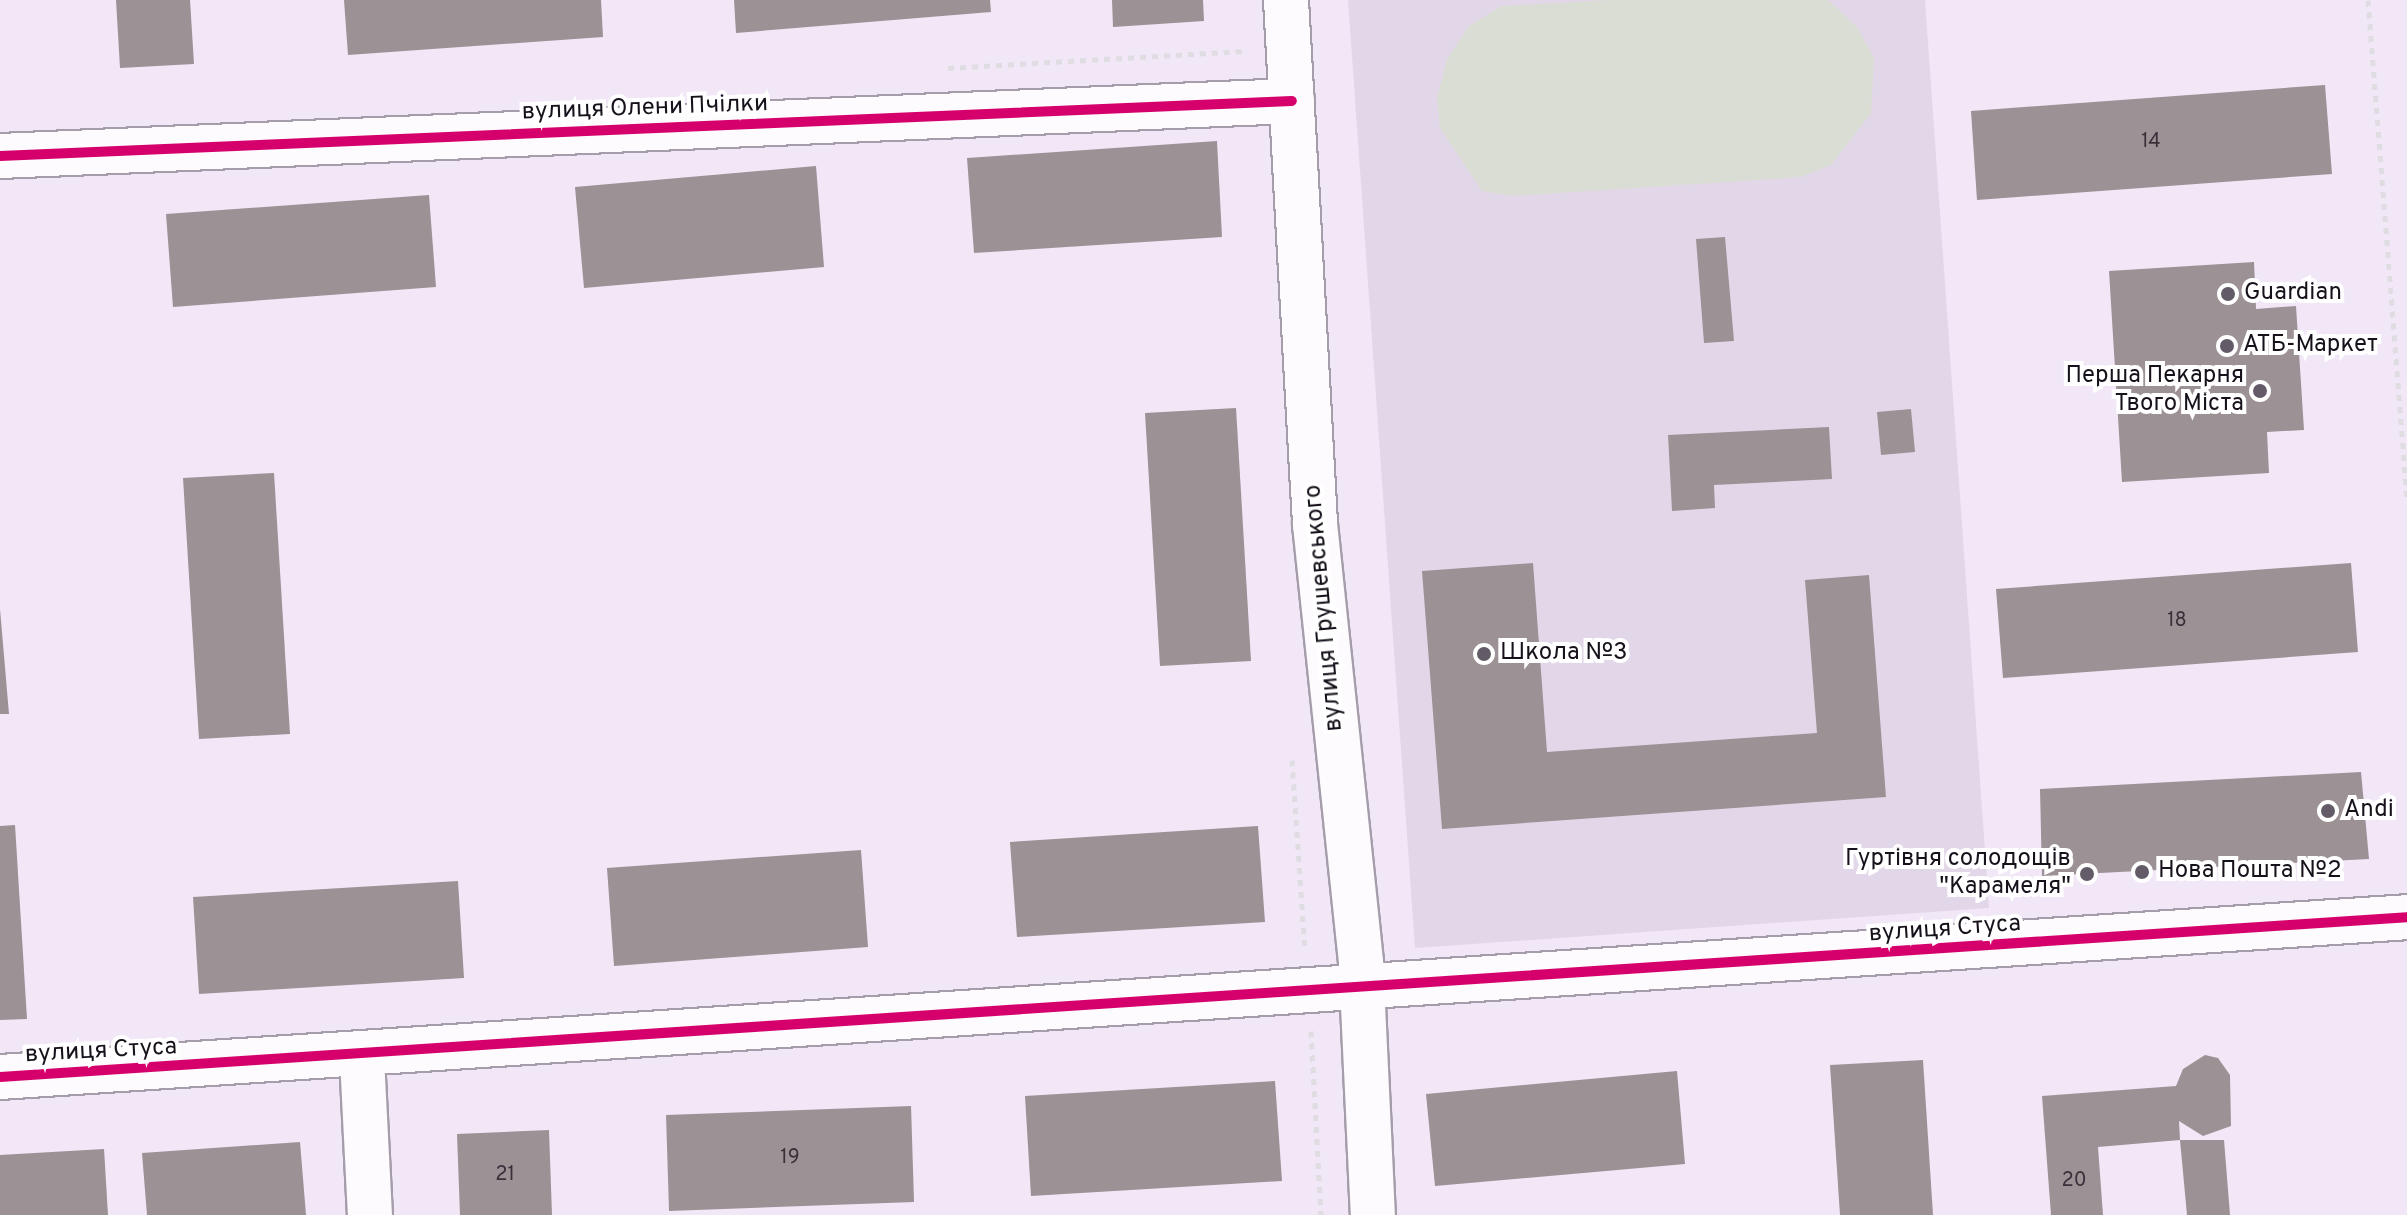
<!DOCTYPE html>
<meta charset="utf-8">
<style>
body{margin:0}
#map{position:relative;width:2407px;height:1215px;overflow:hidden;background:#f1e7f7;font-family:Overpass,sans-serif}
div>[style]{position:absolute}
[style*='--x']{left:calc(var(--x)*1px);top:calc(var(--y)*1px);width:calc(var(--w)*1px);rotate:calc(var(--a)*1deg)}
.education>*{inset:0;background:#e2d7e8}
.green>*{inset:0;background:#daddd3}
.building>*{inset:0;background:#9c9195}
.path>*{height:5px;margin-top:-2.5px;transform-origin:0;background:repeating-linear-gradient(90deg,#e0dde2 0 6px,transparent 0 12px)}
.roads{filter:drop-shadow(2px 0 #a59daa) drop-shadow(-2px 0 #a59daa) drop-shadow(0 2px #a59daa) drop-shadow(0 -2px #a59daa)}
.minor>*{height:44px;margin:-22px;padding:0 22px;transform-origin:22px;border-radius:22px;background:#fdfbfe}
.cycleway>*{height:10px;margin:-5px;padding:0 5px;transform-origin:5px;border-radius:5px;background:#d6006c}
.dots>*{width:22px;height:22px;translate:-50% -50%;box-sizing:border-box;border:4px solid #fff;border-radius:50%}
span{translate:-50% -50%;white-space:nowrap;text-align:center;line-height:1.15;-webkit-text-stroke:8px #fff;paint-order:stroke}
.number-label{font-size:20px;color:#38313a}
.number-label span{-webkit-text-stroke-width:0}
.street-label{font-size:24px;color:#17111b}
.poi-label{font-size:24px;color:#17111b}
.left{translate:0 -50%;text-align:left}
.right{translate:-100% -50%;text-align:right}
</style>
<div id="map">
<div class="education">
<div style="clip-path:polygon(1348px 0,1925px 0,1989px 908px,1415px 948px)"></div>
</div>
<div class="green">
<div style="clip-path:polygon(1611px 0,1828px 0,1857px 27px,1874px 58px,1871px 113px,1831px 165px,1801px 177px,1512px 196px,1482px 191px,1440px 128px,1437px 98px,1447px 59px,1469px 26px,1502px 6px)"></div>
</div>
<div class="building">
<div style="clip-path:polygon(116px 0,190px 0,194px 64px,120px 68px)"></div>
<div style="clip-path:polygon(344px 0,601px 0,603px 37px,348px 55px)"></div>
<div style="clip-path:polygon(734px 0,990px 0,991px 12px,736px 33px)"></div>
<div style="clip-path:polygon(1112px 0,1203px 0,1204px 21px,1113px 27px)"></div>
<div style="clip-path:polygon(2325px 85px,2332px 174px,1977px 200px,1971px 111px)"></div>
<div style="clip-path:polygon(1217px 141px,1222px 237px,974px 253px,967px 158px)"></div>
<div style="clip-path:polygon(816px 166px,824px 267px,584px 288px,575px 187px)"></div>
<div style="clip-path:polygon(429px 195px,436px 287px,173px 307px,166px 214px)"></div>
<div style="clip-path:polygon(1725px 237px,1734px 341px,1704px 343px,1696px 239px)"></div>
<div style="clip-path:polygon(2254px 262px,2256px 309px,2296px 306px,2304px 430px,2267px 432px,2269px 473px,2122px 482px,2109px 271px)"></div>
<div style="clip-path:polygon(1236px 408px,1251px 661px,1160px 666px,1145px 413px)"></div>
<div style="clip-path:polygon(1911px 409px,1915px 452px,1881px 455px,1877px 412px)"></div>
<div style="clip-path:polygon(1829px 427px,1832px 479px,1714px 485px,1715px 508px,1672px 511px,1668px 435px)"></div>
<div style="clip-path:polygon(274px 473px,290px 734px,199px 739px,183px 478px)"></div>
<div style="clip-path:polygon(1533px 563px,1547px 752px,1817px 733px,1805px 580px,1869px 575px,1886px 797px,1442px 829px,1422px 571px)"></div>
<div style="clip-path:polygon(2351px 563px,2358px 652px,2003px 678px,1996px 589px)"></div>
<div style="clip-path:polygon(0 609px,9px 714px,0 714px)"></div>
<div style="clip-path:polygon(2361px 772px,2369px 859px,2042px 876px,2040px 789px)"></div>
<div style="clip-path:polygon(15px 825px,27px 1019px,0 1020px,0 826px)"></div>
<div style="clip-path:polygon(1258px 826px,1265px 922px,1017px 937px,1010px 842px)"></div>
<div style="clip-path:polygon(861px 850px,868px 947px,614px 966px,607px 868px)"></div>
<div style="clip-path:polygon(458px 881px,464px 978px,199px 994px,193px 897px)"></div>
<div style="clip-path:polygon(2205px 1055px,2218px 1058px,2230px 1075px,2231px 1126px,2203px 1136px,2179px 1121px,2180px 1140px,2098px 1147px,2103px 1215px,2051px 1215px,2042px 1096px,2176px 1086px,2183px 1069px)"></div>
<div style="clip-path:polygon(1923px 1060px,1933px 1215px,1840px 1215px,1830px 1065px)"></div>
<div style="clip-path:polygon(1677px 1071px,1685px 1164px,1435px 1186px,1426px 1094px)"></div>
<div style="clip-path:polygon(1275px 1081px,1282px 1181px,1031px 1196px,1025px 1096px)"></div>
<div style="clip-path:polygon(911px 1106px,914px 1202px,669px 1211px,666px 1115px)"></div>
<div style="clip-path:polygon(549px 1130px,552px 1215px,460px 1215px,457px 1134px)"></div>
<div style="clip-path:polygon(2180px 1140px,2224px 1140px,2230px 1215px,2187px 1215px)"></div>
<div style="clip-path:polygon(300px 1142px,306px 1215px,147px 1215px,142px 1153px)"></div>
<div style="clip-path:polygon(104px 1149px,108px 1215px,0 1215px,0 1155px)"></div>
</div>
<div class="path">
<div style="--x:2368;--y:0;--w:501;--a:85.53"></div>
<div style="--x:948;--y:68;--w:297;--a:-3.3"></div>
<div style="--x:1292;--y:760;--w:189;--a:86.1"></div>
<div style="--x:1311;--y:1031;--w:184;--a:86.9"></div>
</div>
<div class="roads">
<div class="minor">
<div style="--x:1286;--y:0;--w:525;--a:86.83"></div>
<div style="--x:1315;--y:524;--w:441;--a:84"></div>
<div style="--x:1361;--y:963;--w:252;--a:87.3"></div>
<div style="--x:0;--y:156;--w:1293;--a:-2.44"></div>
<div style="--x:362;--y:1058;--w:157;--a:87.1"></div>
<div style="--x:0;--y:1077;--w:2412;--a:-3.8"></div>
</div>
</div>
<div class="cycleway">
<div style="--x:0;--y:156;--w:1293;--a:-2.44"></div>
<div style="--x:0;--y:1077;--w:2412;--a:-3.8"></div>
</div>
<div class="dots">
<div style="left:2228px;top:294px;background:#635c68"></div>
<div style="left:2227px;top:346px;background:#635c68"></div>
<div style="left:2260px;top:391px;background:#635c68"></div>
<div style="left:1484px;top:654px;background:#635c68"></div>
<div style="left:2328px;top:811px;background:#635c68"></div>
<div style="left:2142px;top:872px;background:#635c68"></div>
<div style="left:2087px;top:874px;background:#635c68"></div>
</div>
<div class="number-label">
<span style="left:2151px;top:142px">14</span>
<span style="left:2177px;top:621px">18</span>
<span style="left:790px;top:1158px">19</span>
<span style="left:505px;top:1175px">21</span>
<span style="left:2074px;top:1181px">20</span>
</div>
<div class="street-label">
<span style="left:645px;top:109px;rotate:-2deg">вулиця Олени Пчілки</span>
<span style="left:1325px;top:608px;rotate:-95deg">вулиця Грушевського</span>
<span style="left:1945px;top:930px;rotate:-4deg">вулиця Стуса</span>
<span style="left:101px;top:1052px;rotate:-3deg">вулиця Стуса</span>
</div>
<div class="poi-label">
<span class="left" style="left:2244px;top:294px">Guardian</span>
<span class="left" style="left:2243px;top:346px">АТБ-Маркет</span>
<span class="right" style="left:2244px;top:391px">Перша Пекарня<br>Твого Міста</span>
<span class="left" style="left:1500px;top:654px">Школа №3</span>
<span class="left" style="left:2344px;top:811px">Andi</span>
<span class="right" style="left:2071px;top:874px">Гуртівня солодощів<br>"Карамеля"</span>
<span class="left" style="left:2158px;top:872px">Нова Пошта №2</span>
</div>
</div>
